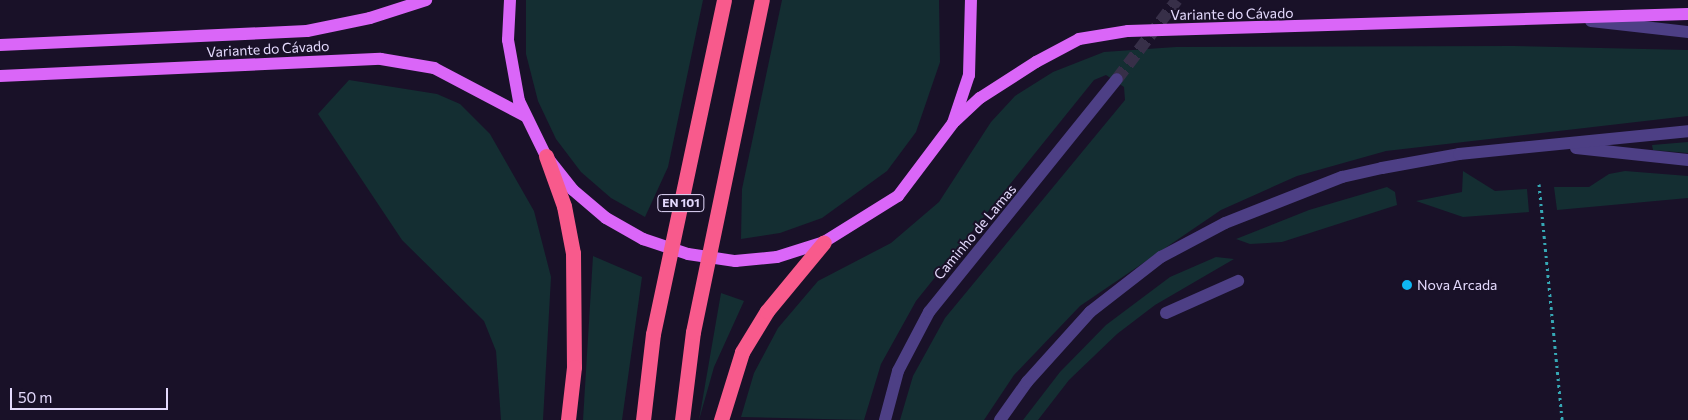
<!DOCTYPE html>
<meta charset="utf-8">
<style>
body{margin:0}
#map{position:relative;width:1688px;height:420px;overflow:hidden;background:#191128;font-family:Commissioner,sans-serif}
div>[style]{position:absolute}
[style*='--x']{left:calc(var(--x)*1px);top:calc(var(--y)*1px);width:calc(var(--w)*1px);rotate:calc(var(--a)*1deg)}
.green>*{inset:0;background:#142e32}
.minor-tunnel>*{height:12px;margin-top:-6px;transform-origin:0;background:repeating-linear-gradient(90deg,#372f48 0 12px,transparent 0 18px)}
.path>*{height:3px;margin-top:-1.5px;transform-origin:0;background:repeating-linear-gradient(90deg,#36a8b5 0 2.5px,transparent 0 6.5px)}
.minor>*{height:12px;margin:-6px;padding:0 6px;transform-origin:6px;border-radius:6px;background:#4d3f85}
.major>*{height:12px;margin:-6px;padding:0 6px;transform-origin:6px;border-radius:6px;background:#da66f8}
.highway>*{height:15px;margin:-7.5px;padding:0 7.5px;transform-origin:7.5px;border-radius:7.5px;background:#f85a8c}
.dots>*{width:14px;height:14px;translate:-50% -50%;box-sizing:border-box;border:2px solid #191128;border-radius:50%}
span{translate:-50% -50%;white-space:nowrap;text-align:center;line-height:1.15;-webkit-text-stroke:4px #191128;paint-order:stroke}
.shield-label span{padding:1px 4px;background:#191128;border:1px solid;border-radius:4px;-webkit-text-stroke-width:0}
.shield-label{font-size:12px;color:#e4dafd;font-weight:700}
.street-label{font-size:14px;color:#e4dafd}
.poi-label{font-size:14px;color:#e4dafd}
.left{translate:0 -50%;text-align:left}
.scale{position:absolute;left:10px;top:388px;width:158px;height:22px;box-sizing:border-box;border:2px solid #e4dafd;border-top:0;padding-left:6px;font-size:15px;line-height:18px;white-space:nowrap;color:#e4dafd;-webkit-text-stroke:4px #191128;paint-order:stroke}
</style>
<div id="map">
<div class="green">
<div style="clip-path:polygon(526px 0,703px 0,668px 167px,645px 217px,611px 198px,581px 172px,556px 139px,538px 101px,526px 54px)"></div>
<div style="clip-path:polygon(782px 0,939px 0,940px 62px,916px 132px,887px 171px,822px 218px,780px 233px,741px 239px,742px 189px)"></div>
<div style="clip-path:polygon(1513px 46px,1688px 50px,1688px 116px,1386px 151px,1297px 176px,1221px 210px,1080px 306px,1014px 375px,984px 420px,900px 420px,913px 376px,945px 318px,1125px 100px,1124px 87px,1106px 75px,1094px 80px,916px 301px,881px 364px,864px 420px,741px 417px,754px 373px,778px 328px,818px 281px,891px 243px,939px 202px,991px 122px,1015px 96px,1053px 72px,1104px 52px,1176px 47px)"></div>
<div style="clip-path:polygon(349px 80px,437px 94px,460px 104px,490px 134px,534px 211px,551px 277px,543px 420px,501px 420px,496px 351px,484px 321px,402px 240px,318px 114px)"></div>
<div style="clip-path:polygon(1688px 142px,1688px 153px,1653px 150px,1652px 145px)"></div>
<div style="clip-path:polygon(1463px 171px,1495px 191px,1527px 189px,1529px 212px,1463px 217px,1416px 201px,1462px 192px)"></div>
<div style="clip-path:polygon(1625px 171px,1688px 176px,1688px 198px,1557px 210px,1554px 187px,1589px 187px,1609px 174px)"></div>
<div style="clip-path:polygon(1387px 187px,1395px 192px,1397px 205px,1282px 242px,1250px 244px,1236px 239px,1309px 210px)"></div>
<div style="clip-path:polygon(593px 256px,642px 277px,622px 420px,583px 420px)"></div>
<div style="clip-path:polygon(1216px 257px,1234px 259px,1155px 305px,1117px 334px,1069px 380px,1038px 420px,1023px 420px,1060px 372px,1106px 325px,1170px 277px)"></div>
<div style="clip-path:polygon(721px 293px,744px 301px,714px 367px,699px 420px)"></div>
</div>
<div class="minor-tunnel">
<div style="--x:1117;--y:79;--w:99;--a:-52.8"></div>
</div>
<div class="path">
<div style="--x:1539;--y:184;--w:237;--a:84.4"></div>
</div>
<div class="minor">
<div style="--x:1591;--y:21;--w:98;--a:6.5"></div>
<div style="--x:1576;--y:148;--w:113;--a:6.1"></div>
<div style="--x:1166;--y:313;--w:79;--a:-24"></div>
<div style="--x:885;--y:420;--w:51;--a:-75.1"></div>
<div style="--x:898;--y:371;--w:67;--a:-62.3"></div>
<div style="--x:929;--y:312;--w:299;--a:-51.1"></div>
<div style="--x:1000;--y:420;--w:47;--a:-54.6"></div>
<div style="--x:1027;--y:382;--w:94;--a:-48"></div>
<div style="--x:1090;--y:312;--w:90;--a:-37.8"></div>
<div style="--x:1161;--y:257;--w:72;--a:-28"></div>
<div style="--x:1225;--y:223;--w:126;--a:-21.5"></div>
<div style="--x:1342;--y:177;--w:41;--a:-12.7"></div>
<div style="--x:1382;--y:168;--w:78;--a:-10.3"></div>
<div style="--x:1459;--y:154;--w:230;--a:-5.7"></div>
</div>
<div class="major">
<div style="--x:510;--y:0;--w:40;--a:92.9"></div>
<div style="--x:508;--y:40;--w:62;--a:79.8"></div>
<div style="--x:519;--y:101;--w:61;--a:63.9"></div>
<div style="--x:546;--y:156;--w:43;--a:51.5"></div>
<div style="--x:573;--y:190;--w:43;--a:40.3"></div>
<div style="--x:606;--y:218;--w:43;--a:29.6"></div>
<div style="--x:643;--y:239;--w:47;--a:18.4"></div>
<div style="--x:688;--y:254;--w:48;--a:8.5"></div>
<div style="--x:735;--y:261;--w:42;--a:-5.4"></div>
<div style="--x:777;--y:257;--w:49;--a:-17.7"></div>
<div style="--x:824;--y:242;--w:87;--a:-31.9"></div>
<div style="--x:898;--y:196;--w:91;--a:-53"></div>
<div style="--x:953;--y:123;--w:51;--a:-71.6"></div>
<div style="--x:969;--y:75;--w:75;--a:-88.5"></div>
<div style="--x:0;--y:45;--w:307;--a:-2.6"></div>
<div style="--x:307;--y:31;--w:64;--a:-11.7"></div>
<div style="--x:370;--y:18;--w:59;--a:-17.8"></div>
<div style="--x:0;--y:76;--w:381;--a:-2.6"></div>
<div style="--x:381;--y:59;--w:54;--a:9.6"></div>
<div style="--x:434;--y:68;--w:103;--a:27.8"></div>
<div style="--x:955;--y:121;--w:34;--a:-43"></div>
<div style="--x:980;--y:98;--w:67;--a:-32.7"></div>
<div style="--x:1036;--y:62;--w:49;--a:-28.1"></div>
<div style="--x:1079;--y:39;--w:50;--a:-9.3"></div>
<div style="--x:1128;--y:31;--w:560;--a:-1.74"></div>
</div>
<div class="highway">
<div style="--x:546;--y:156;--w:53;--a:70.2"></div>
<div style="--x:564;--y:206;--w:48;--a:79.2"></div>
<div style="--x:573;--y:253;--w:114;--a:89.5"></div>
<div style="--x:574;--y:367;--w:53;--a:96.5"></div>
<div style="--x:643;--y:420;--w:87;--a:-83.4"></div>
<div style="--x:653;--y:334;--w:341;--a:-78"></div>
<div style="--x:682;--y:420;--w:89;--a:-82.9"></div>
<div style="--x:693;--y:332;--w:339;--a:-78.3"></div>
<div style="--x:721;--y:420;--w:71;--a:-72.8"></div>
<div style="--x:742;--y:352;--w:48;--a:-58.6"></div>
<div style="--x:767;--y:311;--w:89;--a:-50.4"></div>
</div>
<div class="dots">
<div style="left:1407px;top:285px;background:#0fb7f4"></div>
</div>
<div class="shield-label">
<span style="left:681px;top:203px">EN 101</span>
</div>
<div class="street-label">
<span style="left:1232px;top:14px;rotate:-1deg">Variante do Cávado</span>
<span style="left:268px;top:49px;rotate:-3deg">Variante do Cávado</span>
<span style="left:975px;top:232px;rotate:-50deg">Caminho de Lamas</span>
</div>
<div class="poi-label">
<span class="left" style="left:1417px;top:285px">Nova Arcada</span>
</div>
<div class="scale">50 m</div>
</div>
